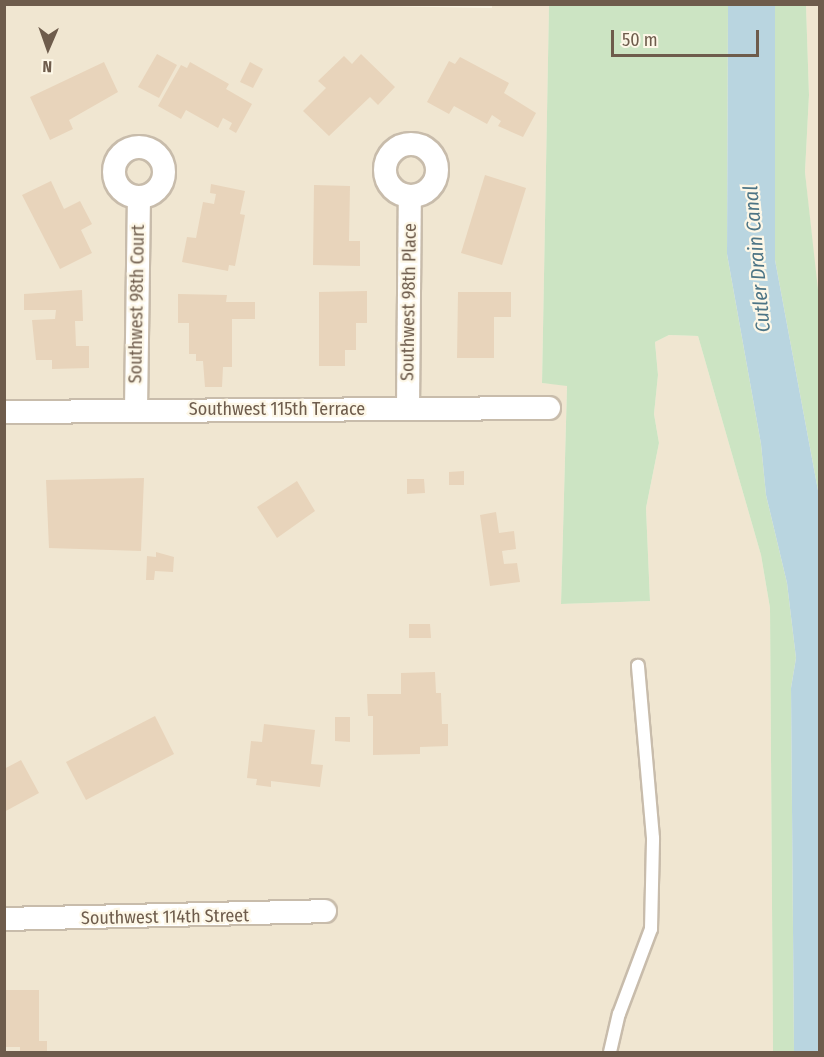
<!DOCTYPE html>
<style>
body{margin:0}
#map{position:relative;width:824px;height:1057px;overflow:hidden;background:#f9f3e2;font-family:"Fira Sans Condensed",sans-serif}
div>[style]{position:absolute}
[style*='--x']{left:calc(var(--x)*1px);top:calc(var(--y)*1px);width:calc(var(--w)*1px);rotate:calc(var(--a)*1deg)}
.residential>*{inset:0;background:#f0e6d1}
.green>*{inset:0;background:#cce4c3}
.water>*{inset:0;background:#b9d5e0}
.building>*{inset:0;background:#e8d4bb}
.roads{filter:drop-shadow(2px 0 #c8bcab) drop-shadow(-2px 0 #c8bcab) drop-shadow(0 2px #c8bcab) drop-shadow(0 -2px #c8bcab)}
.service>*{height:12px;margin:-6px;padding:0 6px;transform-origin:6px;border-radius:6px;background:#fff}
.minor>*{height:22px;margin:-11px;padding:0 11px;transform-origin:11px;border-radius:11px;background:#fff}
.minor>.ring{margin:-11px;padding:0;box-sizing:content-box;background:none;border:22px solid #fff;border-radius:50%}
span{translate:-50% -50%;white-space:nowrap;text-align:center;line-height:1.15;-webkit-text-stroke:4.5px #fdf7e7;paint-order:stroke}
.street-label{font-size:18px;color:#6e5c4c}
.water-label{font-size:20px;color:#4c7485;font-style:italic}
.frame{position:absolute;inset:0;border:6px solid #6e5c4c;pointer-events:none}
.north{position:absolute;left:18px;top:18px;width:60px;height:60px;-webkit-text-stroke:4px #fdf7e7;paint-order:stroke;rotate:182deg;font-size:16px;font-weight:700;line-height:24px;text-align:center;color:#6e5c4c}
.north::after{content:'';display:block;margin:auto;width:21px;height:27px;background:#6e5c4c;clip-path:polygon(50% 0,100% 100%,50% 72%,0 100%)}
.scale{position:absolute;left:611px;top:30px;width:148px;height:27px;box-sizing:border-box;border:3px solid #6e5c4c;border-top:0;padding-left:8px;font-size:18px;line-height:21px;white-space:nowrap;color:#6e5c4c;-webkit-text-stroke:4px #fdf7e7;paint-order:stroke}
</style>
<div id="map">
<div class="residential">
<div style="clip-path:polygon(250px 4px,492px 8px,492px 5px,549px 5px,542px 383px,567px 385px,561px 604px,650px 601px,646px 508px,659px 443px,654px 414px,658px 375px,655px 342px,669px 335px,698px 336px,761px 555px,770px 608px,773px 1052px,5px 1052px,5px 5px)"></div>
<div style="clip-path:polygon(806px 5px,819px 5px,819px 308px,805px 172px,809px 95px)"></div>
</div>
<div class="green">
<div style="clip-path:polygon(549px 5px,728px 5px,727px 254px,761px 444px,766px 495px,787px 583px,796px 658px,791px 688px,794px 1052px,773px 1052px,770px 608px,761px 555px,698px 336px,669px 335px,655px 342px,658px 375px,654px 414px,659px 443px,646px 508px,650px 601px,561px 604px,567px 386px,542px 383px)"></div>
<div style="clip-path:polygon(775px 5px,806px 5px,809px 95px,805px 172px,820px 308px,819px 496px,775px 260px)"></div>
</div>
<div class="water">
<div style="clip-path:polygon(728px 5px,775px 5px,775px 260px,819px 496px,819px 1052px,794px 1052px,791px 688px,796px 658px,787px 583px,766px 495px,761px 444px,727px 254px)"></div>
</div>
<div class="building">
<div style="clip-path:polygon(157px 54px,177px 65px,159px 98px,138px 87px)"></div>
<div style="clip-path:polygon(361px 54px,395px 87px,378px 105px,370px 97px,329px 136px,303px 111px,326px 88px,318px 81px,344px 56px,352px 64px)"></div>
<div style="clip-path:polygon(460px 57px,509px 83px,504px 93px,536px 113px,523px 137px,498px 126px,501px 121px,492px 115px,487px 124px,454px 106px,449px 114px,427px 102px,449px 61px,455px 64px)"></div>
<div style="clip-path:polygon(104px 62px,118px 92px,69px 120px,73px 129px,50px 140px,30px 97px)"></div>
<div style="clip-path:polygon(190px 62px,229px 84px,226px 89px,252px 104px,236px 133px,229px 129px,232px 123px,223px 118px,218px 128px,186px 110px,181px 119px,158px 106px,181px 65px,187px 68px)"></div>
<div style="clip-path:polygon(250px 62px,263px 69px,253px 88px,240px 82px)"></div>
<div style="clip-path:polygon(485px 175px,526px 188px,502px 265px,461px 253px)"></div>
<div style="clip-path:polygon(51px 181px,64px 209px,80px 201px,92px 224px,81px 230px,92px 253px,60px 269px,22px 195px)"></div>
<div style="clip-path:polygon(211px 184px,245px 191px,240px 214px,245px 215px,235px 266px,229px 265px,228px 271px,182px 262px,187px 237px,196px 238px,203px 202px,214px 204px,216px 194px,210px 193px)"></div>
<div style="clip-path:polygon(314px 185px,350px 186px,349px 241px,360px 241px,360px 266px,313px 265px)"></div>
<div style="clip-path:polygon(82px 290px,83px 321px,75px 321px,76px 346px,89px 346px,89px 368px,52px 369px,52px 360px,36px 360px,32px 320px,55px 319px,56px 310px,24px 310px,24px 294px)"></div>
<div style="clip-path:polygon(367px 291px,367px 323px,356px 323px,356px 350px,345px 350px,345px 366px,319px 366px,319px 292px)"></div>
<div style="clip-path:polygon(458px 292px,511px 292px,511px 317px,494px 317px,494px 358px,457px 358px)"></div>
<div style="clip-path:polygon(178px 294px,227px 295px,226px 302px,255px 302px,255px 319px,232px 319px,232px 367px,223px 367px,222px 387px,205px 387px,203px 361px,196px 361px,196px 354px,189px 354px,189px 323px,178px 323px)"></div>
<div style="clip-path:polygon(464px 471px,464px 485px,449px 485px,449px 472px)"></div>
<div style="clip-path:polygon(144px 478px,141px 551px,49px 548px,46px 480px)"></div>
<div style="clip-path:polygon(407px 479px,424px 479px,425px 493px,407px 494px)"></div>
<div style="clip-path:polygon(297px 481px,315px 511px,277px 538px,257px 507px)"></div>
<div style="clip-path:polygon(496px 512px,499px 533px,514px 531px,516px 549px,502px 551px,504px 564px,517px 563px,520px 582px,490px 586px,480px 515px)"></div>
<div style="clip-path:polygon(156px 552px,174px 557px,173px 572px,155px 571px,154px 580px,146px 580px,147px 556px,156px 557px)"></div>
<div style="clip-path:polygon(409px 624px,430px 624px,431px 638px,409px 638px)"></div>
<div style="clip-path:polygon(435px 672px,436px 693px,441px 693px,442px 724px,448px 724px,448px 746px,420px 747px,420px 754px,373px 755px,373px 716px,368px 716px,367px 694px,401px 694px,401px 673px)"></div>
<div style="clip-path:polygon(155px 716px,174px 754px,86px 800px,66px 762px)"></div>
<div style="clip-path:polygon(335px 717px,350px 717px,350px 742px,335px 741px)"></div>
<div style="clip-path:polygon(264px 724px,315px 730px,311px 764px,323px 765px,320px 787px,271px 781px,271px 787px,256px 785px,257px 779px,247px 778px,251px 741px,262px 742px)"></div>
<div style="clip-path:polygon(21px 760px,39px 793px,4px 812px,4px 769px)"></div>
<div style="clip-path:polygon(4px 990px,39px 990px,39px 1041px,47px 1041px,47px 1052px,20px 1052px,20px 1047px,4px 1047px)"></div>
</div>
<div class="roads">
<div class="service">
<div style="--x:610;--y:1052;--w:39;--a:-77"></div>
<div style="--x:619;--y:1014;--w:91;--a:-69.4"></div>
<div style="--x:651;--y:929;--w:91;--a:-88.7"></div>
<div style="--x:653;--y:838;--w:173;--a:-95"></div>
</div>
<div class="minor">
<div class="ring" style="left:385px;top:144px;width:30px;height:30px"></div>
<div class="ring" style="left:114px;top:147px;width:28px;height:28px"></div>
<div style="--x:408;--y:408;--w:212;--a:-89.5"></div>
<div style="--x:136;--y:410;--w:213;--a:-89.2"></div>
<div style="--x:4;--y:412;--w:545;--a:-0.42"></div>
<div style="--x:4;--y:919;--w:321;--a:-1.4"></div>
</div>
</div>
<div class="street-label">
<span style="left:409px;top:302px;rotate:-89deg">Southwest 98th Place</span>
<span style="left:137px;top:304px;rotate:-89deg">Southwest 98th Court</span>
<span style="left:277px;top:409px">Southwest 115th Terrace</span>
<span style="left:165px;top:917px;rotate:-1deg">Southwest 114th Street</span>
</div>
<div class="water-label">
<span style="left:757px;top:259px;rotate:-95deg">Cutler Drain Canal</span>
</div>
<div class="frame"></div>
<div class="north">N</div>
<div class="scale">50 m</div>
</div>
